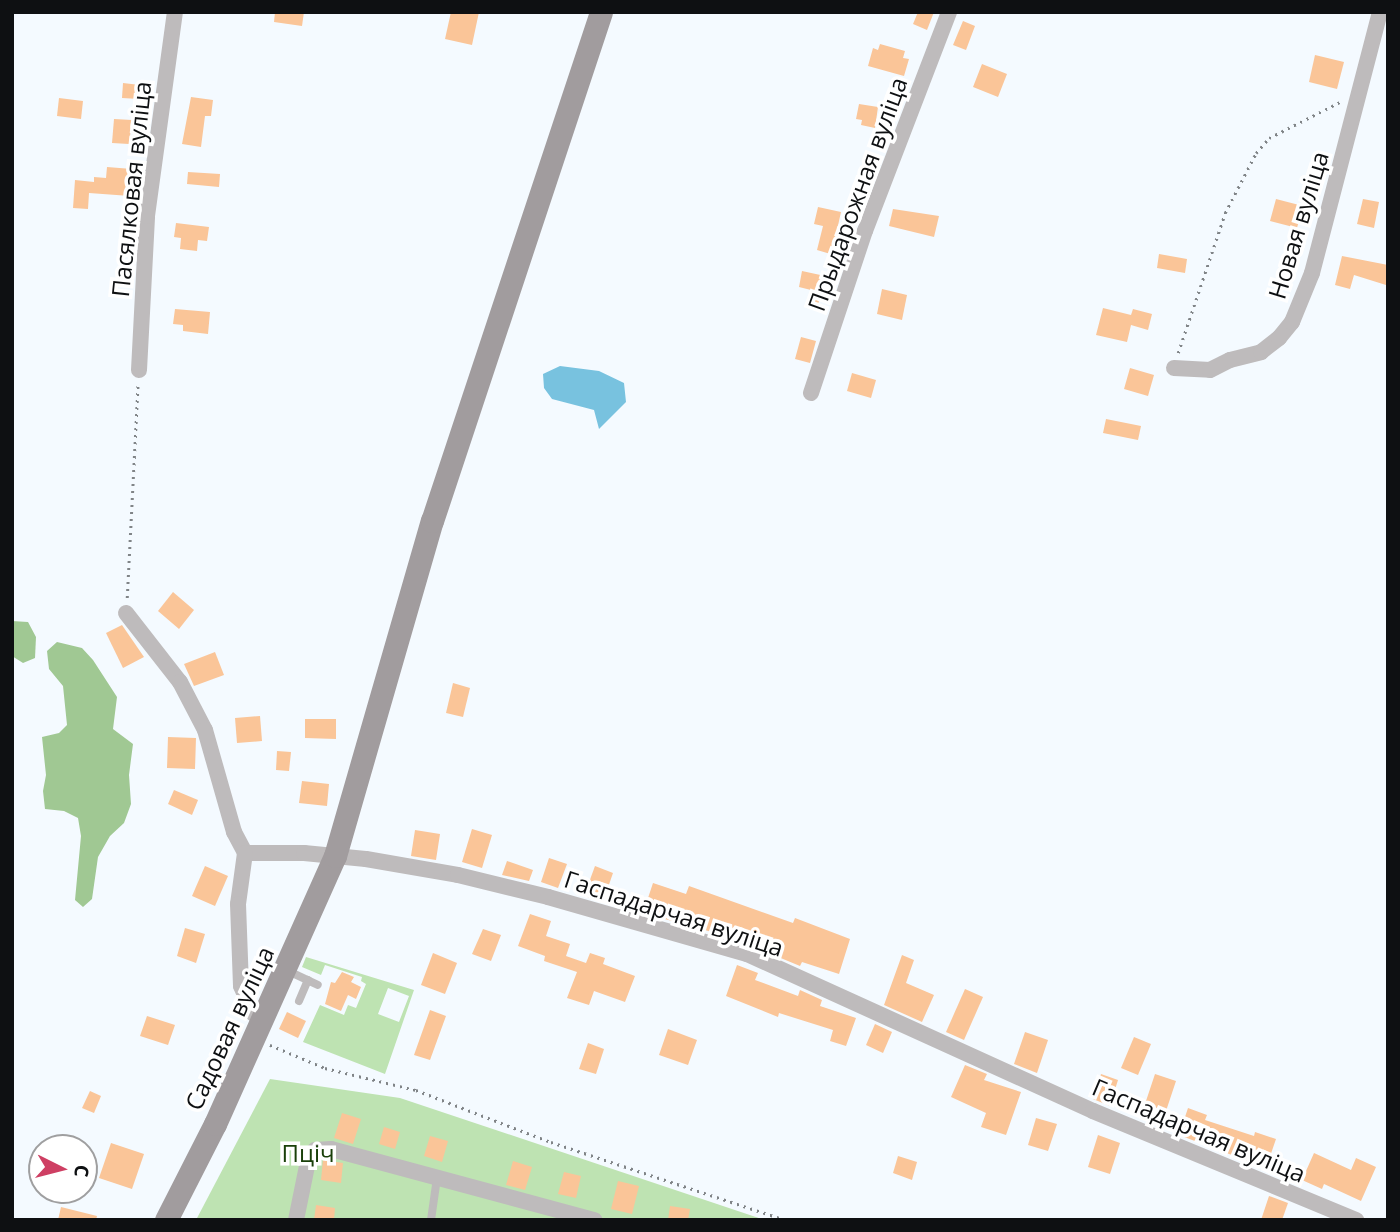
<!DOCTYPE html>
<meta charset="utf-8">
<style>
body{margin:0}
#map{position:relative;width:1400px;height:1232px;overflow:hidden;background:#f4faff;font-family:"Open Sans",sans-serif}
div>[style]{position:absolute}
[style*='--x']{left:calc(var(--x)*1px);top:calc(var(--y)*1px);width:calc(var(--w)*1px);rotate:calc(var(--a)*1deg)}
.green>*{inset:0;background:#bee3b2}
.forest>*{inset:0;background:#a0c893}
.water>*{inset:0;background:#78c2df}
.building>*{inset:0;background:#fac598}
.path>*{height:2.5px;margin-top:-1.25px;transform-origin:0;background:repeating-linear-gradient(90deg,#808487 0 2px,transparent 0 7px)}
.lane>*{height:8px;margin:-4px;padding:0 4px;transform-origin:4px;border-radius:4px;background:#bebbbc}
.street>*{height:16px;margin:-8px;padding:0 8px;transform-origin:8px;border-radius:8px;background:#bebbbc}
.secondary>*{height:23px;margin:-11.5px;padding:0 11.5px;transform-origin:11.5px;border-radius:11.5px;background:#a19c9e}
span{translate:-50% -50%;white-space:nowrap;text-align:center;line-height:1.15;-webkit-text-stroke:7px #fff;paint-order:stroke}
.street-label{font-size:24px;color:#0e1012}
.park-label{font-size:24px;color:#1a400a}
.frame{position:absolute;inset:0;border:14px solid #0e1012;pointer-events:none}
.north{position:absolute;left:28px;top:1134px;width:70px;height:70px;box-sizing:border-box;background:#fff;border:2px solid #9f9fa0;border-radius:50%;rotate:96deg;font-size:19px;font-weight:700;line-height:28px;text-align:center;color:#0e1012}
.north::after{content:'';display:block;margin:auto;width:24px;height:32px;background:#ce3f63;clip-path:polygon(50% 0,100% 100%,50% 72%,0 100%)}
</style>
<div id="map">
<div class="green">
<div style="clip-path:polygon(evenodd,306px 957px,414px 990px,385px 1074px,303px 1042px,320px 1005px,344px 1015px,348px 1005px,356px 1008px,366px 984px,361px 981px,362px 977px,325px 965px,321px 975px,302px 967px,306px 957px,388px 988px,409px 996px,399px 1022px,378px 1014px,388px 988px)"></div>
<div style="clip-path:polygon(270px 1079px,400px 1098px,765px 1220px,196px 1220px)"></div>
</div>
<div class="forest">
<div style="clip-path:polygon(12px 621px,28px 622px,36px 637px,35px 658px,23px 663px,12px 656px)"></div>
<div style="clip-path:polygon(57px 642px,82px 648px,93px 660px,117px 697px,113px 729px,133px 744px,129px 775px,131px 804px,124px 823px,110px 836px,98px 857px,92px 899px,83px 907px,75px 900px,81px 836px,78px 818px,64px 811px,45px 809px,43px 791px,46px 775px,42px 737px,59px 733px,67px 725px,63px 686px,49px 669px,47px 651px)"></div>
</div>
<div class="water">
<div style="clip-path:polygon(560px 366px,599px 371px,624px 383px,626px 402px,599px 429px,594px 410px,552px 399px,544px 388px,543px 374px)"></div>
</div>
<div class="building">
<div style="clip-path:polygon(275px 12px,304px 12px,302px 26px,274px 22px)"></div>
<div style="clip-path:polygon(451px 12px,479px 12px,472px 45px,445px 39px)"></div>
<div style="clip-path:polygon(918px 12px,934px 12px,927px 30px,913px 24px)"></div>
<div style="clip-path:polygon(963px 21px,975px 26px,966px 50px,953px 45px)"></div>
<div style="clip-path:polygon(880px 44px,905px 51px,903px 58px,909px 59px,904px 76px,868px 66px,873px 48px,878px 50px)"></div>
<div style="clip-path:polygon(1315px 55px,1344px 62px,1337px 89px,1309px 82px)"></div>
<div style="clip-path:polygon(982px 64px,1007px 74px,998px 97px,973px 87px)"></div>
<div style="clip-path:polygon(123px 83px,140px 85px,139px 99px,122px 98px)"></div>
<div style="clip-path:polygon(191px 97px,213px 100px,211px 116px,205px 116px,201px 147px,182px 144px)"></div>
<div style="clip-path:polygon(59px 98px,83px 101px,81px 119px,57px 116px)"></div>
<div style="clip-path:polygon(859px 104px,878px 107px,875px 128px,861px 125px,862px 120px,856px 119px)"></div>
<div style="clip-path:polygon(114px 119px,132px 120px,129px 144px,112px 143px)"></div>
<div style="clip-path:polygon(865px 153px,878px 156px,874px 178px,861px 175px)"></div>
<div style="clip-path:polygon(107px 167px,132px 169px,130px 196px,89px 193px,88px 209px,73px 208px,75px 180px,94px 182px,94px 177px,106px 178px)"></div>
<div style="clip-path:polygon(188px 172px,220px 174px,219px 187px,187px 184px)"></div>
<div style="clip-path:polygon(1276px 199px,1303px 206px,1297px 228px,1270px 221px)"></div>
<div style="clip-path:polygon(1363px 199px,1379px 202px,1374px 228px,1357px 224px)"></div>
<div style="clip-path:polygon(818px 207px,841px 212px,835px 239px,848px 243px,844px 258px,817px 250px,823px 226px,814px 224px)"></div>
<div style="clip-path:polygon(893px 209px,939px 216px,934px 237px,889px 226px)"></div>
<div style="clip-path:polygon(176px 223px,209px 227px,207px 241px,198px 240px,197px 251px,180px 249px,181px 238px,174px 237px)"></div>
<div style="clip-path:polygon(1159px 254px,1187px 259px,1185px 273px,1157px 268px)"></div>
<div style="clip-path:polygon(1342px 256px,1388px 265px,1386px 285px,1354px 275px,1350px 289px,1335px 285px)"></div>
<div style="clip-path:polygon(802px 271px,825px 276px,818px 305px,808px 303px,811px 290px,799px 287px)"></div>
<div style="clip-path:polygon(882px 289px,907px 295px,902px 320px,877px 314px)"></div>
<div style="clip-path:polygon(1103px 308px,1131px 315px,1133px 309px,1152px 314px,1148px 330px,1131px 325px,1127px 342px,1096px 335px)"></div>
<div style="clip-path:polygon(175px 309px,210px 312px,208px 334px,183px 331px,183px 325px,173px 324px)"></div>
<div style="clip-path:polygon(801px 337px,816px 341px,810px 363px,795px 359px)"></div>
<div style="clip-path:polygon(1130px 368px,1154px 375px,1148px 396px,1124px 389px)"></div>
<div style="clip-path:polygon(852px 373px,876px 380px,871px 398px,847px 391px)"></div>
<div style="clip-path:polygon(1106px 419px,1141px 426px,1138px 440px,1103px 433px)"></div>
<div style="clip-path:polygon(173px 592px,194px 610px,179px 629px,158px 611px)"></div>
<div style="clip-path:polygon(122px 625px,144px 657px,123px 668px,106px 633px)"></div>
<div style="clip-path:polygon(215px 652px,224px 675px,194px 686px,184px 664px)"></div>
<div style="clip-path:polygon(453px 683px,470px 688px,463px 717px,446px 713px)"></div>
<div style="clip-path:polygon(260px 716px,262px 741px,237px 743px,235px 718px)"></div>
<div style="clip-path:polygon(305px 719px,336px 719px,336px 739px,305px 738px)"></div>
<div style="clip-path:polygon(168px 737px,196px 738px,195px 769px,167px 768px)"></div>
<div style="clip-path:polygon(277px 751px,291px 752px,289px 771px,276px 770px)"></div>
<div style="clip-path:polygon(302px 781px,329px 784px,327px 806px,299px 803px)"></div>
<div style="clip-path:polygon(174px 790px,198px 800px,192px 815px,168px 804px)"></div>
<div style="clip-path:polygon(472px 829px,492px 835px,482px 868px,462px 862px)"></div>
<div style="clip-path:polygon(415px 830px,440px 834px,436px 860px,411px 856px)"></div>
<div style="clip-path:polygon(549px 858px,567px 864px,558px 888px,541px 882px)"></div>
<div style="clip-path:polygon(507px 861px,533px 870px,529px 881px,502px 875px)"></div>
<div style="clip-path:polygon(205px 866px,228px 876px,215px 906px,192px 896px)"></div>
<div style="clip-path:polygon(595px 866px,613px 873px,603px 902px,584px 896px)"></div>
<div style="clip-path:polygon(653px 883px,686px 894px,689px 886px,793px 923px,795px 918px,850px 939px,839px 974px,802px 962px,800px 966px,730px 937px,643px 913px)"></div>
<div style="clip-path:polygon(530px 914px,551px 921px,546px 936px,570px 944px,566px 956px,586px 963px,590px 953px,605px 958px,603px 964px,635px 976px,625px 1002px,594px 991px,589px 1005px,567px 998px,577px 972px,544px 961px,545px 956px,518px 946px)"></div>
<div style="clip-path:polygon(185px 928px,205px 934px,196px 963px,177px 956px)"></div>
<div style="clip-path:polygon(483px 929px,501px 935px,491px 961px,472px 954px)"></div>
<div style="clip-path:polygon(433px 953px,457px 963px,445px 994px,421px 985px)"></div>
<div style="clip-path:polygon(902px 955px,914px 960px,906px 983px,934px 995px,922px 1022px,884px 1005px)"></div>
<div style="clip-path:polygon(737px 965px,758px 973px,755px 980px,798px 996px,800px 990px,822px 1000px,820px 1006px,856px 1018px,846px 1046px,830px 1041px,833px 1030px,779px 1013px,778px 1017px,726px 996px)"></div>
<div style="clip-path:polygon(342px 972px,354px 977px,351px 982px,361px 987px,356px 999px,348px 995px,341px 1011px,325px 1004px,331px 982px,335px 983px)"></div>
<div style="clip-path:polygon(965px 989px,983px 997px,964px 1040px,946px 1032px)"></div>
<div style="clip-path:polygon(430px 1010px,446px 1016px,430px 1060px,414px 1055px)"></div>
<div style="clip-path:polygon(287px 1012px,306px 1021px,298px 1038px,279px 1029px)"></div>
<div style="clip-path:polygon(147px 1016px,175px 1025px,168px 1045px,140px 1036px)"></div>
<div style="clip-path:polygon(875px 1024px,892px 1032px,883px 1053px,866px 1045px)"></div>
<div style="clip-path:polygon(668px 1029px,697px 1040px,688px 1065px,659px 1055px)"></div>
<div style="clip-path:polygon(1025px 1032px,1048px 1040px,1037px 1073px,1014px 1064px)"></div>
<div style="clip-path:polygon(1134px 1037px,1151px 1044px,1138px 1075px,1121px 1068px)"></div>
<div style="clip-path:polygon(588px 1043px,604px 1049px,596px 1074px,579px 1069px)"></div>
<div style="clip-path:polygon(965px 1065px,987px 1074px,984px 1080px,1021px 1092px,1006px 1135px,981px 1127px,986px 1113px,951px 1097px)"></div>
<div style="clip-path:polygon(1101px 1074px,1118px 1080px,1110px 1106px,1093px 1099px)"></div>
<div style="clip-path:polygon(1155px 1074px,1176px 1081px,1166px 1111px,1145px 1104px)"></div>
<div style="clip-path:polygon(90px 1091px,101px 1096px,94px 1113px,82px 1108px)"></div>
<div style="clip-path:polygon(1188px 1108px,1207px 1115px,1205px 1120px,1254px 1136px,1255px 1132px,1276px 1139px,1266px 1168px,1179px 1135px)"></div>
<div style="clip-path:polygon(342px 1113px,361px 1119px,353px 1144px,334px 1138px)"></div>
<div style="clip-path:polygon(1036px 1118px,1057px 1124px,1048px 1151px,1028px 1145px)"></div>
<div style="clip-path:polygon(384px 1127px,400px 1132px,395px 1149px,379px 1144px)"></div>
<div style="clip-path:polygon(1098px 1135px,1120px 1143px,1110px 1174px,1088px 1167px)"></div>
<div style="clip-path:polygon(430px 1136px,448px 1141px,442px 1162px,424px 1156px)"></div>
<div style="clip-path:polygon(111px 1143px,144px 1154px,132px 1189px,99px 1178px)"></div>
<div style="clip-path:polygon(1314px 1153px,1351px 1170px,1356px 1158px,1376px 1167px,1361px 1201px,1324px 1184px,1322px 1189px,1302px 1180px)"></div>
<div style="clip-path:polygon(898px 1156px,917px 1162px,912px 1180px,893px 1173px)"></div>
<div style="clip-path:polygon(323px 1160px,343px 1163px,341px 1183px,321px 1180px)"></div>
<div style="clip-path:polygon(513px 1161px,532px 1167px,525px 1190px,506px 1185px)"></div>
<div style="clip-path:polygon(564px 1172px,581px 1176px,576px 1198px,558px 1194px)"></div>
<div style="clip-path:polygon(618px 1181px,639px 1186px,632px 1214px,611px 1209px)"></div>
<div style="clip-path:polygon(1269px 1196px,1288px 1203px,1282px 1220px,1261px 1220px)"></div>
<div style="clip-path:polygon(316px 1205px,335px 1208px,334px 1220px,314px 1220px)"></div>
<div style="clip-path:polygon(670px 1206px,690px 1209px,688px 1220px,668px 1220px)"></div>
<div style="clip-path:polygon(61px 1207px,97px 1216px,96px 1220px,58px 1220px)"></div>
</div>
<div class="path">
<div style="--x:1178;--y:353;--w:148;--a:-71.4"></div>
<div style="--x:1225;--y:213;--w:68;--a:-62.7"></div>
<div style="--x:1256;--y:153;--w:20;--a:-49"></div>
<div style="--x:1269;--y:138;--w:80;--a:-26.9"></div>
<div style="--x:127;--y:598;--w:214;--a:-87.1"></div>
<div style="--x:270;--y:1045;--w:60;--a:22.7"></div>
<div style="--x:325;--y:1068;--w:94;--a:13.6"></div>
<div style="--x:416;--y:1090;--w:145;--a:21.1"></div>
<div style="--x:551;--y:1142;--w:248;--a:18.4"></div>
</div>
<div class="lane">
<div style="--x:286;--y:970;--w:35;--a:25"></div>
<div style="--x:299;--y:1001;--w:23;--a:-67"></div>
<div style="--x:431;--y:1220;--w:42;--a:-81.9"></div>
</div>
<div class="street">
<div style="--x:1174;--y:368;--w:36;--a:3"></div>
<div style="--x:1210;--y:370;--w:22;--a:-27"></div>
<div style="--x:1230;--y:360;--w:32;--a:-14"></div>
<div style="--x:1261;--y:352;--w:23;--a:-38"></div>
<div style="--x:1279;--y:338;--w:21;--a:-51"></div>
<div style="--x:1292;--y:322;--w:53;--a:-67.8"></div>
<div style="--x:1312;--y:273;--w:270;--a:-75.4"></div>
<div style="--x:139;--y:370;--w:154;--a:-87"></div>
<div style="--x:147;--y:216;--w:206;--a:-82.2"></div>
<div style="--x:811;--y:393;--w:171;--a:-71.6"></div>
<div style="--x:865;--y:231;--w:235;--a:-69"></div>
<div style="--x:126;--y:613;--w:88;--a:52"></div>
<div style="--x:180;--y:682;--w:54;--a:62.5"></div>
<div style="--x:205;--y:730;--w:106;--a:74.1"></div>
<div style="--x:234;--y:832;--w:24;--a:62"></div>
<div style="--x:245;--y:853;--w:59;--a:0"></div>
<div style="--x:304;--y:853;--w:62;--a:5.5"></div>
<div style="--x:366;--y:859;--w:93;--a:9.9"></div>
<div style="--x:458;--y:875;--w:93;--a:13.7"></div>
<div style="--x:548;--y:897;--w:207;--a:16"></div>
<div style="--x:747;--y:954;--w:380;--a:24.4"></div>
<div style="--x:1093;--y:1111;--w:285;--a:22.5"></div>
<div style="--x:245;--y:853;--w:51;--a:97.8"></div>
<div style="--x:238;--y:904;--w:82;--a:87.9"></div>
<div style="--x:241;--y:986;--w:30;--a:66"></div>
<div style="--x:253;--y:1013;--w:11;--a:38"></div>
<div style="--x:296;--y:1220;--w:65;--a:-78.5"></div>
<div style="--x:309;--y:1156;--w:8;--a:-45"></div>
<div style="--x:315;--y:1150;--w:16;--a:-4"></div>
<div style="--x:331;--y:1149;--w:273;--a:15.1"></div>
</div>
<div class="secondary">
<div style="--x:166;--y:1220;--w:108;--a:-63"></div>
<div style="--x:215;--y:1124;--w:294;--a:-65.9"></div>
<div style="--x:335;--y:856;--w:349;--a:-73.9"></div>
<div style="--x:432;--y:521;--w:536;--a:-71.63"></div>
</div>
<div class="street-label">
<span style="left:131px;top:189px;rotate:-84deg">Пасялковая вуліца</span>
<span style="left:857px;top:194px;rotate:-70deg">Прыдарожная вуліца</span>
<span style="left:1298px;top:225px;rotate:-73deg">Новая вуліца</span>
<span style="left:674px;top:913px;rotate:18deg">Гаспадарчая вуліца</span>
<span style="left:229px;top:1028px;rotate:-65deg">Садовая вуліца</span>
<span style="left:1199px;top:1130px;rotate:23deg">Гаспадарчая вуліца</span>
</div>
<div class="park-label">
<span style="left:308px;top:1153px">Пціч</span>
</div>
<div class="frame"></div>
<div class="north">С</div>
</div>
